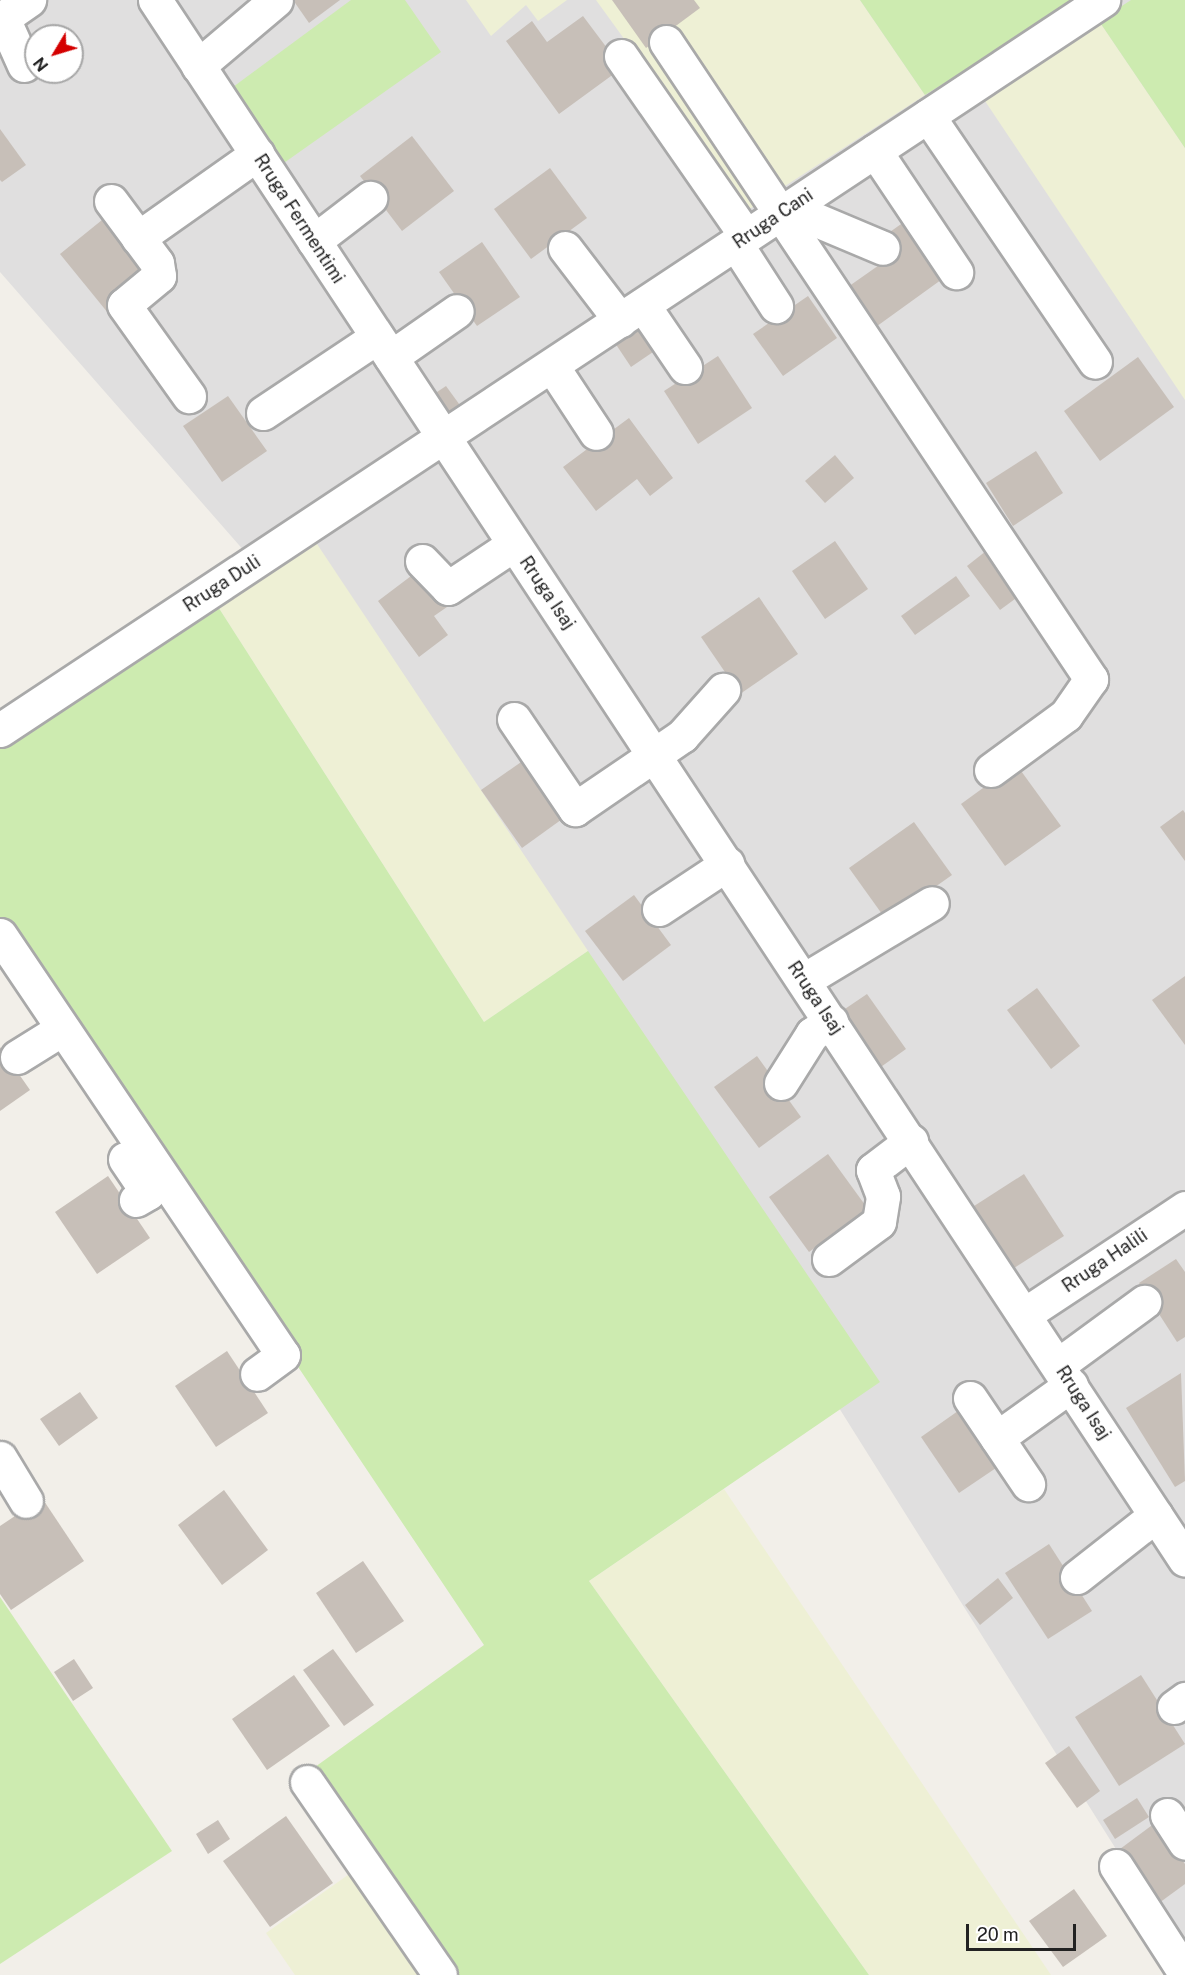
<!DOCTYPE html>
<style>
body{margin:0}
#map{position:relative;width:1185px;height:1975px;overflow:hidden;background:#f2efe9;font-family:"Public Sans",sans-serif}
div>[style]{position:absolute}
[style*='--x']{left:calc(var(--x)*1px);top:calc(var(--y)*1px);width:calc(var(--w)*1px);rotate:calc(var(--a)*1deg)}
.residential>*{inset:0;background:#e0dfdf}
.farmland>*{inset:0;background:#eef0d5}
.grass>*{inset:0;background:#cdebb0}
.building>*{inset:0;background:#c7bfb8}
.roads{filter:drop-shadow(2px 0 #a9a9a9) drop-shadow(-2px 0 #a9a9a9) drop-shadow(0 2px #a9a9a9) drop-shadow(0 -2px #a9a9a9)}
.minor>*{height:33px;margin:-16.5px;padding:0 16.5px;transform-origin:16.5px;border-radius:16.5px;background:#fff}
span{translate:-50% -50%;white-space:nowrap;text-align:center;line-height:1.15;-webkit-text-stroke:4.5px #fff;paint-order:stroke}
.street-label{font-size:18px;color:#222}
.north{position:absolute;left:24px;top:24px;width:60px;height:60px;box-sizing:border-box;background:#fff;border:2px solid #a7a7a7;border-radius:50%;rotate:232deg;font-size:16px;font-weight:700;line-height:24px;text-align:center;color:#222}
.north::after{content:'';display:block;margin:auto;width:21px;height:27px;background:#d40000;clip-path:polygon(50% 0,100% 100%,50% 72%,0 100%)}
.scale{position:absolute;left:966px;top:1924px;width:110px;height:27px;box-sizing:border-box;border:3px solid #222;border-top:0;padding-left:8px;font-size:18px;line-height:21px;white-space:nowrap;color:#222;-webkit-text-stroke:4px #fff;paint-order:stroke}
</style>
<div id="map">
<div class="residential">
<div style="clip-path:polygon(evenodd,0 0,1185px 0,1185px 1959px,834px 1400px,393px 721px,0 272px,0 0,36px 36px,72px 36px,72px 72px,36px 72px,36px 36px)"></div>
</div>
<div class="farmland">
<div style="clip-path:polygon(466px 0,567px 0,538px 21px,526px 5px,491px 36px)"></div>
<div style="clip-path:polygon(596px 0,860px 0,925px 95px,748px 210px)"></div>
<div style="clip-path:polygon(1099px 21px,1185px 148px,1185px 400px,983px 98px)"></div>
<div style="clip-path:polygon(313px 538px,588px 951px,484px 1022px,215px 602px)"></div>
<div style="clip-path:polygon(724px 1489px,1051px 1975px,869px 1975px,589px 1581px)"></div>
<div style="clip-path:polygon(355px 1870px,427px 1975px,295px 1975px,266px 1933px)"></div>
</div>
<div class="grass">
<div style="clip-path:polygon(351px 0,405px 0,441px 52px,281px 165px,233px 87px)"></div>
<div style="clip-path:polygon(860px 0,1074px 0,1076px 2px,925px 95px)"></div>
<div style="clip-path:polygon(1131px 0,1185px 0,1185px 148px,1099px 21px)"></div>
<div style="clip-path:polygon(215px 602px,484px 1022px,588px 951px,880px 1382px,589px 1581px,869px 1975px,458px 1975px,315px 1767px,484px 1645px,0 921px,0 743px)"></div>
<div style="clip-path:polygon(0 1597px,172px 1851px,0 1964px)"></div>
</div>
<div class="building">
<div style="clip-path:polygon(293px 0,340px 0,309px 23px)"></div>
<div style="clip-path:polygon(612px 0,694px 0,700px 8px,646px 48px)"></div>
<div style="clip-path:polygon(583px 16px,622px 68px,559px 114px,506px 41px,532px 21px,547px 42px)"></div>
<div style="clip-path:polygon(0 129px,26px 165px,2px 182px,0 180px)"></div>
<div style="clip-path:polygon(412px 136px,454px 191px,402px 231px,360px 176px)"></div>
<div style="clip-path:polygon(550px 168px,587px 218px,531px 259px,494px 209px)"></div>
<div style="clip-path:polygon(911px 217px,952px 272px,873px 329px,845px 289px,892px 256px,880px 239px)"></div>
<div style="clip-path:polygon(102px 220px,149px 279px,108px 313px,60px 254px)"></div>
<div style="clip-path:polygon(482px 242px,520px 297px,477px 326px,439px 272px)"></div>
<div style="clip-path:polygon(808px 296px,837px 338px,783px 376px,753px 334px)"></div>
<div style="clip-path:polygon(634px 325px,653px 352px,631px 367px,613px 340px)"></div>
<div style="clip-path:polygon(718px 356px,752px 408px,698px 444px,664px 391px)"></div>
<div style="clip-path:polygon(1138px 357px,1174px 407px,1100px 461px,1064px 411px)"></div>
<div style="clip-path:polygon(446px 386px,462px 408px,447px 419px,431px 396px)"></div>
<div style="clip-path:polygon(228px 396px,267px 451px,222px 482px,183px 426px)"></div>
<div style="clip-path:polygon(629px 418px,673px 478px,650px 496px,637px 479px,596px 511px,563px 467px)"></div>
<div style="clip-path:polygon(1036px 451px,1063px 493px,1013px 526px,986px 483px)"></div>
<div style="clip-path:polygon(835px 455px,854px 478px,825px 503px,805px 481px)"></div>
<div style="clip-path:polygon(835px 541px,868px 589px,825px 619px,792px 571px)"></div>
<div style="clip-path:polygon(986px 551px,1019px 596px,1000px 610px,967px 566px)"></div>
<div style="clip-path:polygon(419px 570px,447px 607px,434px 616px,448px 635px,419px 657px,378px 601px)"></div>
<div style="clip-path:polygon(956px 576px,970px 596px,915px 635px,901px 616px)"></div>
<div style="clip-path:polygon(759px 597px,798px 654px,740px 694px,701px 637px)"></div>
<div style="clip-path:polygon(524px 760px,565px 817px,522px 848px,481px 790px)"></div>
<div style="clip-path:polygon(1016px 764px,1061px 826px,1005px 866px,961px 804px)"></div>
<div style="clip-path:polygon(1183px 810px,1185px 813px,1185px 861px,1160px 827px)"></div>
<div style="clip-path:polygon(914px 822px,952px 875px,887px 921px,849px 868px)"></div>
<div style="clip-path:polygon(634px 895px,671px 945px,623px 981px,585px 931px)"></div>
<div style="clip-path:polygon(1185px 976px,1185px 1045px,1152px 1000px)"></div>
<div style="clip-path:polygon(1037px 988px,1080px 1046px,1051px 1069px,1007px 1010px)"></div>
<div style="clip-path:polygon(867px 994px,906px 1049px,878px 1069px,839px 1013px)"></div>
<div style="clip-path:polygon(0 1047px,30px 1090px,0 1111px)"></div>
<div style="clip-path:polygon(757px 1056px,801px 1117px,759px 1148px,714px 1087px)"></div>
<div style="clip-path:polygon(828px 1154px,868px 1209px,809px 1252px,769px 1197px)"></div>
<div style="clip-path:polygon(1024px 1174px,1064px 1236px,1011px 1270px,971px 1208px)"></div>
<div style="clip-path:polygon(108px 1176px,150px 1238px,97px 1274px,55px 1212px)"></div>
<div style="clip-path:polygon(1176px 1259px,1185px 1272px,1185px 1337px,1177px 1342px,1139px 1283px)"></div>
<div style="clip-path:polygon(227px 1351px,268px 1413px,216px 1447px,175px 1386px)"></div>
<div style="clip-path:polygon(1181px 1373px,1185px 1481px,1175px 1487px,1126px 1408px)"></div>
<div style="clip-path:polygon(80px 1392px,98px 1418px,59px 1446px,40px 1419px)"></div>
<div style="clip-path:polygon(958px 1411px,996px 1468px,959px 1493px,921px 1437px)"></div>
<div style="clip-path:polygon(224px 1490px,268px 1550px,222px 1585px,178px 1525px)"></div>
<div style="clip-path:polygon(42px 1498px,84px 1561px,11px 1610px,0 1594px,0 1526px)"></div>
<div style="clip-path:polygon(1049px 1544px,1092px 1611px,1048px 1639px,1005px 1573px)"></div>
<div style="clip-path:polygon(363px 1561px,404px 1621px,356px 1653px,316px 1593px)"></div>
<div style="clip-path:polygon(998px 1578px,1013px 1598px,980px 1625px,965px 1605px)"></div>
<div style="clip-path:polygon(333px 1649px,374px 1705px,344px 1726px,303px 1670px)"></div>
<div style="clip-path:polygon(74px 1659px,93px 1688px,73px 1701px,54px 1672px)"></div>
<div style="clip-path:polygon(294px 1675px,330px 1726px,267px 1770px,232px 1719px)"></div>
<div style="clip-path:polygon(1141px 1675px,1185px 1744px,1119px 1786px,1075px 1717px)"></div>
<div style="clip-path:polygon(1069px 1746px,1100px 1791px,1077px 1808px,1045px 1763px)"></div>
<div style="clip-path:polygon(1137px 1798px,1149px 1817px,1115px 1839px,1103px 1820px)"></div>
<div style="clip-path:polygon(286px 1816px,333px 1883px,270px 1927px,223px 1861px)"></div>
<div style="clip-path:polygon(218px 1820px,230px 1839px,208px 1854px,196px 1834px)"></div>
<div style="clip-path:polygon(1155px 1823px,1185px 1864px,1185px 1884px,1159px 1903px,1120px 1849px)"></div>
<div style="clip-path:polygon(1074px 1889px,1107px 1936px,1063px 1967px,1029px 1921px)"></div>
</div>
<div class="roads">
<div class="minor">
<div style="--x:155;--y:0;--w:1869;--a:56.56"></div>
<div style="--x:666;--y:42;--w:766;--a:56.29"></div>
<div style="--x:1091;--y:679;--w:44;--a:124.8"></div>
<div style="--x:1066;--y:715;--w:93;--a:143.7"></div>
<div style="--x:621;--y:56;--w:219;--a:55.2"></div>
<div style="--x:24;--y:65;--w:51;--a:-114.1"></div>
<div style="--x:3;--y:18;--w:32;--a:-35"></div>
<div style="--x:198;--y:66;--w:102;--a:-40.2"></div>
<div style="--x:928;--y:116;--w:297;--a:55.8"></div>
<div style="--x:875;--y:151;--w:146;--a:56.2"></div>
<div style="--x:111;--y:201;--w:77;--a:53.4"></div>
<div style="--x:157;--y:263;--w:13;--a:81"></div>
<div style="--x:159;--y:276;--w:45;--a:140.4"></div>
<div style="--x:124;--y:305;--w:112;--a:54.5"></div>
<div style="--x:780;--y:214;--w:27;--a:4"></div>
<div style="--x:807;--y:216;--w:82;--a:22.8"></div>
<div style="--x:138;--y:238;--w:146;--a:-35.2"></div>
<div style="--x:314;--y:241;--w:71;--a:-37.5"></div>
<div style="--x:736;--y:244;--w:74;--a:57.2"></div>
<div style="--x:565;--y:248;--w:91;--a:52.6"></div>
<div style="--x:643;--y:305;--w:75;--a:55.9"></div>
<div style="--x:391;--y:357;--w:80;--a:-34.9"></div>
<div style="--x:552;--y:366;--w:80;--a:56.7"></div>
<div style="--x:263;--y:413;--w:137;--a:-33.7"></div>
<div style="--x:422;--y:561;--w:37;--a:46"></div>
<div style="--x:448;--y:588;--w:79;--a:-33.7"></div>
<div style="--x:514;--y:719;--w:109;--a:55.9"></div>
<div style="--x:575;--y:809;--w:130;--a:-34.3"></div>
<div style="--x:682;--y:736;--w:62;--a:-48.3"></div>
<div style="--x:0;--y:730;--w:1323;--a:-33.5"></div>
<div style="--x:659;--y:909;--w:82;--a:-33.5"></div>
<div style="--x:0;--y:935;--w:506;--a:56.03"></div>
<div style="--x:283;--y:1355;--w:32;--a:144"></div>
<div style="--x:804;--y:980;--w:149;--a:-31"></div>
<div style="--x:17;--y:1057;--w:53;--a:-31.9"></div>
<div style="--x:781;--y:1083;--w:58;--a:-57.7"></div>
<div style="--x:812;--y:1034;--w:23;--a:-34"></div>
<div style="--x:125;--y:1159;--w:41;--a:55.9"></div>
<div style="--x:148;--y:1193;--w:14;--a:150"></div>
<div style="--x:829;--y:1259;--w:62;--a:-36.5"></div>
<div style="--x:879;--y:1222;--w:26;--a:-81"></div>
<div style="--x:883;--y:1196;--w:28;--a:-111"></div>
<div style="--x:873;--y:1170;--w:48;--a:-37.3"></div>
<div style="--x:1025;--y:1314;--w:192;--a:-33.5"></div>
<div style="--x:1058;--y:1365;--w:107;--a:-36.2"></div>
<div style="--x:970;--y:1398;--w:104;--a:56"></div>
<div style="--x:997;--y:1438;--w:91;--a:-35.6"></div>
<div style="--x:0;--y:1458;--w:50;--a:58.8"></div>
<div style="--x:1077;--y:1577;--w:100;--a:-38.1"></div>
<div style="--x:1174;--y:1707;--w:14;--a:-36"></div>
<div style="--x:307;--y:1782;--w:234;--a:55.4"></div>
<div style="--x:1167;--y:1815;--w:33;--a:57"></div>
<div style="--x:1116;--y:1866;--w:127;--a:57.2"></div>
</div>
</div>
<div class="street-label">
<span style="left:299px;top:219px;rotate:57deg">Rruga Fermentimi</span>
<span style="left:773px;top:219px;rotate:-34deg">Rruga Cani</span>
<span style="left:222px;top:584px;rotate:-33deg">Rruga Duli</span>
<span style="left:547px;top:593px;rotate:56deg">Rruga Isaj</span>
<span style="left:815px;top:998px;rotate:56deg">Rruga Isaj</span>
<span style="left:1105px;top:1261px;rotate:-34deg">Rruga Halili</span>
<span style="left:1083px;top:1403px;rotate:57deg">Rruga Isaj</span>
</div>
<div class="north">N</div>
<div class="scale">20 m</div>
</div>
